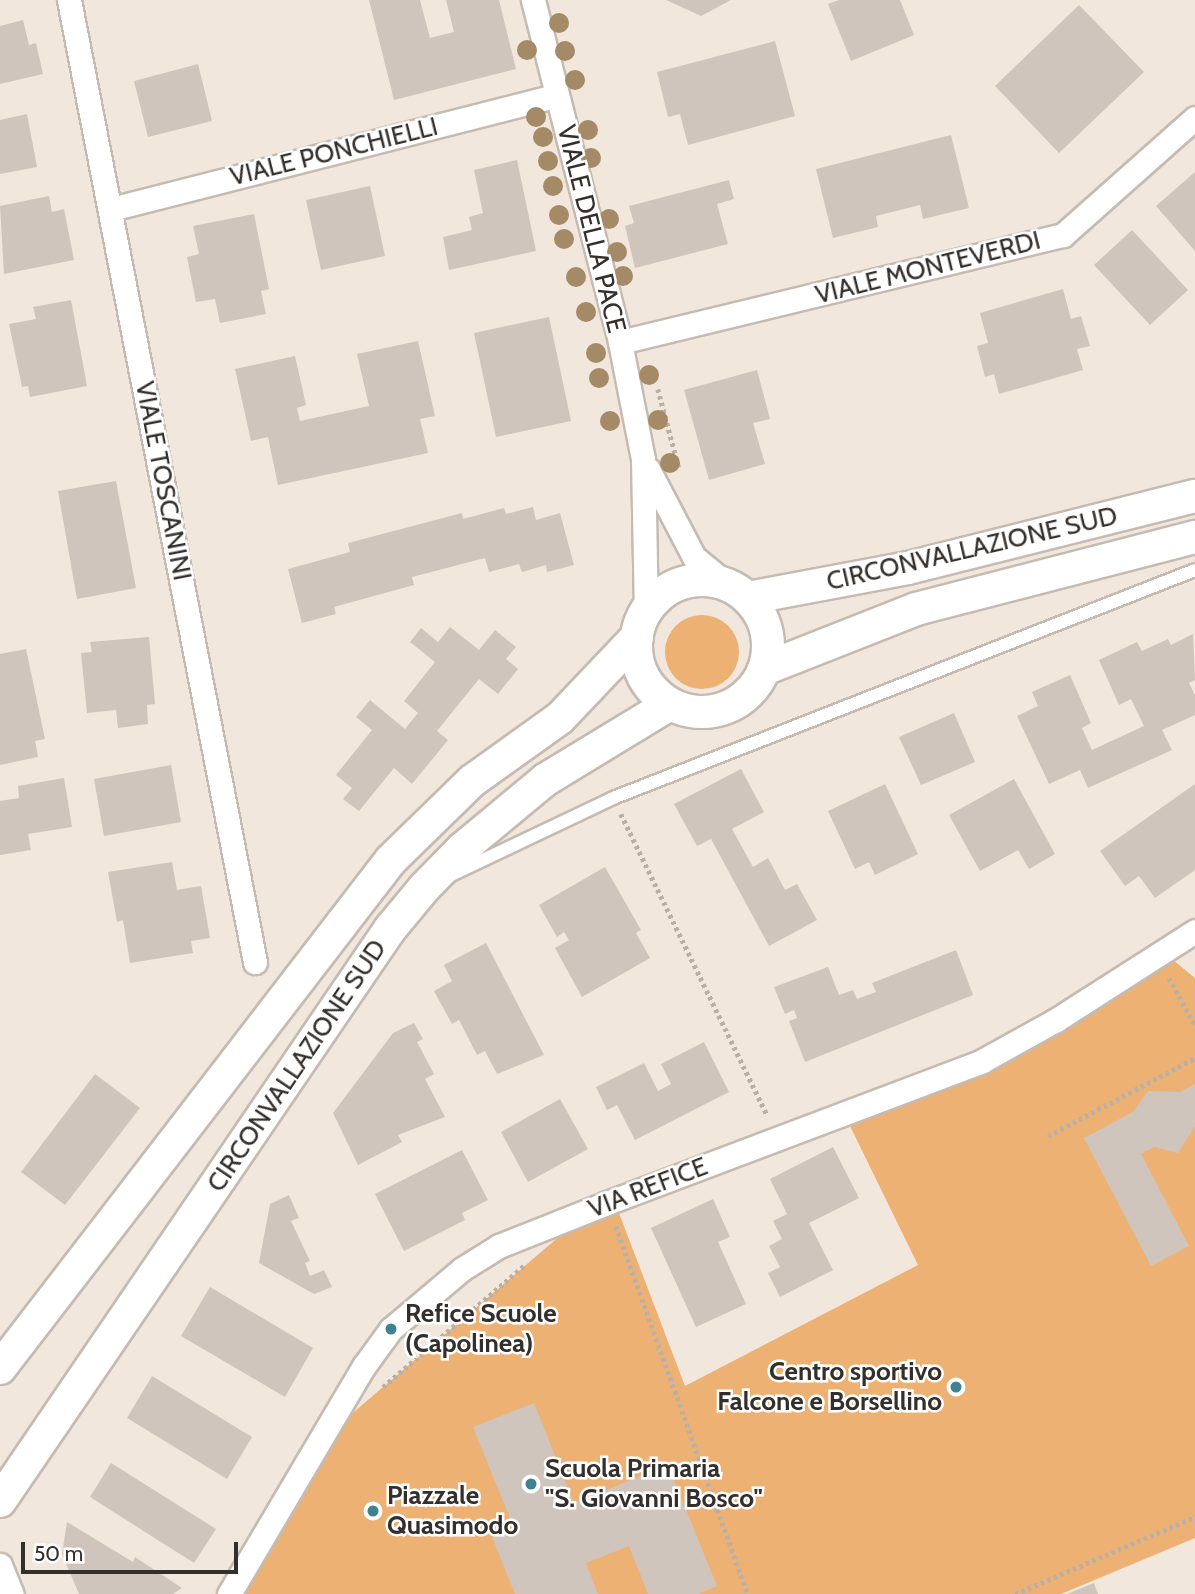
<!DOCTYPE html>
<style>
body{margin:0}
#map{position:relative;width:1195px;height:1594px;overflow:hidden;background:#f1e7dd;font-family:Cabin,sans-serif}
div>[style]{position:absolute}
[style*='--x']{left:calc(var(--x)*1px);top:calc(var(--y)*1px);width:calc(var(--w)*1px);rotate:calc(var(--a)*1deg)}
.green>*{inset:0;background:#edb173}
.round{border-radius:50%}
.building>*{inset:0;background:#cfc5bc}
.path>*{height:4.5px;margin-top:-2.25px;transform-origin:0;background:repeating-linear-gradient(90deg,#b8b0a8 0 3.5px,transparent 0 7px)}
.roads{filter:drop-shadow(2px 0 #c5bbb2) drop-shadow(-2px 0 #c5bbb2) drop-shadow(0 2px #c5bbb2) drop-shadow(0 -2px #c5bbb2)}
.lane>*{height:12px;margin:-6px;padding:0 6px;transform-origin:6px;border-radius:6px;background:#fff}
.street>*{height:23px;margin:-11.5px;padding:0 11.5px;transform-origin:11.5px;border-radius:11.5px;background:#fff}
.secondary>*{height:32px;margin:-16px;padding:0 16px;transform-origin:16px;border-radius:16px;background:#fff}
.secondary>.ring{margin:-16px;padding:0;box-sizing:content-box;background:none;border:32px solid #fff;border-radius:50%}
.trees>*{width:20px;height:20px;margin:-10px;border-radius:50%;background:#a58a67}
.dots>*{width:19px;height:19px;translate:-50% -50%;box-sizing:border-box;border:4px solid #fff;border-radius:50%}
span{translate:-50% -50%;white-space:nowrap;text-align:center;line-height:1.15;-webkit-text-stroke:5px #fff;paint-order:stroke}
.street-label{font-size:26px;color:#332f2c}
.poi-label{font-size:26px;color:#332f2c;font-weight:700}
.left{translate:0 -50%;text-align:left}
.right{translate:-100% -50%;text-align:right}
.scale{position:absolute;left:21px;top:1542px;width:217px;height:32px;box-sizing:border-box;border:4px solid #332f2c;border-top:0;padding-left:9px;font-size:21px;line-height:24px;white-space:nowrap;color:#332f2c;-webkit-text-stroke:5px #fff;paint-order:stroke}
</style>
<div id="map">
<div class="green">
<div class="round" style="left:665px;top:615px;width:74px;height:74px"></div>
<div style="clip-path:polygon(1173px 960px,1195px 978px,1195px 1538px,1061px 1594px,221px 1594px,289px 1493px,355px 1411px,561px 1235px,619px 1213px,685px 1386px,918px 1265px,849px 1124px,981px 1072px)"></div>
</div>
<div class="building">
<div style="clip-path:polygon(369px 0,420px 0,430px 38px,454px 32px,446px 0,499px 0,516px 69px,394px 100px)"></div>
<div style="clip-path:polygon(666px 0,731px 0,701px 16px)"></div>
<div style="clip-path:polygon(839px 0,900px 0,914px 35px,851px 61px,828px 4px)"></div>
<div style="clip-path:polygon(1079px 5px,1144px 72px,1059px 153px,995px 86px)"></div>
<div style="clip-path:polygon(23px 20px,29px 45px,36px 43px,43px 74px,0 84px,0 26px)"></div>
<div style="clip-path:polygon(775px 41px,795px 116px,688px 145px,680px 114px,668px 117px,657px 72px)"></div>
<div style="clip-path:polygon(198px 64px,212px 121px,148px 137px,134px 81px)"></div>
<div style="clip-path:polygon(27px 114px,37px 167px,0 174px,0 120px)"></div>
<div style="clip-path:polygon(951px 135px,969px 208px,923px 219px,920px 205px,876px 216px,878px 227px,833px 238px,816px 169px)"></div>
<div style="clip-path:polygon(517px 160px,536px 251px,449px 270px,443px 237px,472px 230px,469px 217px,483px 213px,474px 170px)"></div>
<div style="clip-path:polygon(1195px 172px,1195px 251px,1156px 206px)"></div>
<div style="clip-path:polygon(729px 180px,734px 199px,717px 204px,728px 244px,635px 268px,625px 226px,634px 223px,629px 206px)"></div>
<div style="clip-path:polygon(370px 186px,385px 256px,321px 270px,306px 200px)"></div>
<div style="clip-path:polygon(49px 196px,52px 212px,64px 209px,74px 260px,4px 274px,0 206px)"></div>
<div style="clip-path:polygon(254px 214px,269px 289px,261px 291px,266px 314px,220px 323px,215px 299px,196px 302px,187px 257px,199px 254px,193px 226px)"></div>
<div style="clip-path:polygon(1132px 230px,1188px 290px,1150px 325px,1094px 265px)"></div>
<div style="clip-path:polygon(1063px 289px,1071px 319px,1081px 316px,1090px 346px,1077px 349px,1083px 370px,999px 394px,994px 374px,985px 377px,977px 346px,988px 343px,980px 313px)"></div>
<div style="clip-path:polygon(71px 300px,87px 386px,30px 397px,28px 386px,22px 387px,9px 324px,36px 319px,33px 307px)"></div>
<div style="clip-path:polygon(549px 317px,571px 421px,496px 437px,474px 333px)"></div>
<div style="clip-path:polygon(418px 341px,435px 416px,420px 419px,428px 453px,278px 485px,268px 437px,251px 441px,235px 369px,295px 356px,306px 405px,297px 408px,300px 421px,369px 406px,357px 354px)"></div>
<div style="clip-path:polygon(757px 370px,770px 419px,753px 423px,765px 464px,709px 480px,684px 390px)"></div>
<div style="clip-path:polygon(116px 481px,136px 588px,77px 599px,58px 491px)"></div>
<div style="clip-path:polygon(533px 507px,536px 520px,560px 513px,574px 565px,547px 572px,546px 565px,522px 572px,519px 564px,489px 572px,485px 558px,412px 577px,414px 585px,334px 607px,336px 614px,302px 623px,288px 569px,350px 552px,348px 543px,462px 513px,463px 519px,504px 508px,506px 514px)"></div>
<div style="clip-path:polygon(450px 627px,479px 650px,495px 630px,516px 647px,506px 659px,518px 669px,498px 694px,479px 679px,437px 731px,448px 740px,412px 784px,394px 768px,359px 811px,343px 799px,352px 788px,336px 775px,372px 730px,356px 717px,370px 700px,405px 729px,418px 713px,404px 701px,435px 662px,410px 642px,421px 628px,438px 642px)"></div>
<div style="clip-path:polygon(1193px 634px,1195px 680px,1189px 683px,1195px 695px,1195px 715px,1162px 730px,1172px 750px,1088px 788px,1080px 770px,1049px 784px,1017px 716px,1038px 706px,1032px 692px,1070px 675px,1091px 723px,1082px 728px,1092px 750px,1144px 726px,1131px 699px,1119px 705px,1099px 660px,1137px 642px,1142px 651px,1168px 639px,1171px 645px)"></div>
<div style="clip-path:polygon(149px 637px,155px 704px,147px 705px,148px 724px,118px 728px,116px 710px,87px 713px,81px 653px,92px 652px,90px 642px)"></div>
<div style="clip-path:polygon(26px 649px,45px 739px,35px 741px,38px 757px,0 765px,0 654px)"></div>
<div style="clip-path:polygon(954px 713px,975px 762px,921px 785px,899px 737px)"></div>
<div style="clip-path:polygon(171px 765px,181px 822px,104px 836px,94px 779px)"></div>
<div style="clip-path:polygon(741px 769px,764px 812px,732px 829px,753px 867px,768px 858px,785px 890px,797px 884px,817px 920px,769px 946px,711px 839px,697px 846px,674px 804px)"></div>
<div style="clip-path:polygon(64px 778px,72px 827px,28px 834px,31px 850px,0 855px,0 801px,19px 798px,18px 786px)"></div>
<div style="clip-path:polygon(1014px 779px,1055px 854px,1029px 869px,1018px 850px,980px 871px,949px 815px)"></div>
<div style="clip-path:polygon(885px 784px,918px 854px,875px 875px,869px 862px,855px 869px,828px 811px)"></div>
<div style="clip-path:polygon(1195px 784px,1195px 870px,1155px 898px,1139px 876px,1125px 886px,1100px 851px)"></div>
<div style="clip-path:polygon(172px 862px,177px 890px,201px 886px,210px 938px,191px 941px,193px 953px,130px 963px,123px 920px,117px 922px,108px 872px)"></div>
<div style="clip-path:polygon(605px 867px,641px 930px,636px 933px,650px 958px,582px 997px,555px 948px,569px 940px,564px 932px,557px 937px,539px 905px)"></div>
<div style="clip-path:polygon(486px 943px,544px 1055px,497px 1074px,485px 1051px,477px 1055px,459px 1020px,452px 1024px,434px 991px,452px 981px,444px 965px)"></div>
<div style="clip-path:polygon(956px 950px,973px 995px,805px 1062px,789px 1021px,797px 1018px,794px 1010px,785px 1014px,774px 987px,828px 967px,839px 995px,853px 990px,857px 999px,876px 992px,872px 983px)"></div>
<div style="clip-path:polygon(414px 1023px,423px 1039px,417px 1042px,434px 1074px,425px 1079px,445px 1117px,398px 1135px,402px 1142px,358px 1165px,333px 1113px,393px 1033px)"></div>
<div style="clip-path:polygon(704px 1042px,729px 1092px,635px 1140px,617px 1105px,607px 1110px,596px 1087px,644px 1063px,658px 1091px,671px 1084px,661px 1064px)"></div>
<div style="clip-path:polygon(95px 1074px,140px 1108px,65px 1205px,21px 1172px)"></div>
<div style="clip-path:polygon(1195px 1084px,1195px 1126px,1178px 1153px,1154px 1147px,1141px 1154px,1189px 1246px,1151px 1266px,1084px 1138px,1133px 1112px,1148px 1091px,1180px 1092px)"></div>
<div style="clip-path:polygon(560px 1099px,588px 1149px,528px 1182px,501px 1132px)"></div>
<div style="clip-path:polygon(833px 1147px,859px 1198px,809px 1223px,833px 1270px,780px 1297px,768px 1273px,780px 1267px,769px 1246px,782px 1239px,773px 1221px,787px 1214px,770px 1179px)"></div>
<div style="clip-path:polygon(462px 1150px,488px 1200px,462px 1213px,465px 1220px,404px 1251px,375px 1194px)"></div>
<div style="clip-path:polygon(289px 1195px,299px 1218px,291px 1221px,310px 1261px,305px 1263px,310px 1276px,324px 1270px,332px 1287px,314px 1294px,259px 1263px,270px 1204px)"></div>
<div style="clip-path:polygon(713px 1199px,730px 1237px,718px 1242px,746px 1304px,696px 1327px,651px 1228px)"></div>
<div style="clip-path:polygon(210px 1287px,313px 1348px,285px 1397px,181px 1336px)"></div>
<div style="clip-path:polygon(152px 1376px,252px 1437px,227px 1479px,127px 1418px)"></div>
<div style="clip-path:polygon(534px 1403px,574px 1503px,668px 1465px,717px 1586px,698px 1594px,648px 1594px,629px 1546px,586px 1563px,598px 1594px,515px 1594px,492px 1537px,514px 1528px,473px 1427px)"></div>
<div style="clip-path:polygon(111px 1463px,216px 1529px,194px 1563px,90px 1497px)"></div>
<div style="clip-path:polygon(67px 1522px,133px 1562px,135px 1557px,182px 1588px,173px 1594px,79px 1594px,62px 1554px)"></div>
<div style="clip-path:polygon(1094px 1583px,1098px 1594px,1067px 1594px)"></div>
</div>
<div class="path">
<div style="--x:658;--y:389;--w:82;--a:75.1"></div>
<div style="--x:621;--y:814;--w:335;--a:64.1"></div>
<div style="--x:1169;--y:978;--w:54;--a:61"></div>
<div style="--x:1048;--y:1136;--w:166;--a:-28"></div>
<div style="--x:616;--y:1226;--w:391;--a:70.3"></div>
<div style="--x:383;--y:1387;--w:187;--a:-40.7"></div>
<div style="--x:1015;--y:1594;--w:196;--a:-23.2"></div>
</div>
<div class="roads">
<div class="lane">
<div style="--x:449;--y:876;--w:182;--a:-25.4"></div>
<div style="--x:613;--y:798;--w:625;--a:-21.39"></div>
</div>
<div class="street">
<div style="--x:69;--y:0;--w:980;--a:79.06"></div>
<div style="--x:533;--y:0;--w:353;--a:75.7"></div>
<div style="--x:620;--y:342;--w:119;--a:78.9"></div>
<div style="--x:643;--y:459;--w:154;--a:88.9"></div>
<div style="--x:111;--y:209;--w:460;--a:-14.3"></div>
<div style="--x:620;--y:342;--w:456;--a:-13.6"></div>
<div style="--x:1063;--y:235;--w:176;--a:-41.6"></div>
<div style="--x:648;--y:469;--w:99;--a:62.4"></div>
<div style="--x:694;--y:557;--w:45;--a:39.6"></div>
<div style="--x:0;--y:1565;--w:31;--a:68"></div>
<div style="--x:229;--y:1594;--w:265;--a:-59.4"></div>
<div style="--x:364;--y:1366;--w:46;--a:-53.9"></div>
<div style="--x:391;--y:1329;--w:93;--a:-40.2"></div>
<div style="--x:462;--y:1269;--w:44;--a:-31.9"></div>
<div style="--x:499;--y:1246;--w:116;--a:-21.7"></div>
<div style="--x:607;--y:1203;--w:401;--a:-20.7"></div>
<div style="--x:982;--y:1061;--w:85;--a:-29"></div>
<div style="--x:1056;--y:1020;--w:165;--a:-32.6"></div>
</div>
<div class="secondary">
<div class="ring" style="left:636px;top:580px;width:100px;height:100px"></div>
<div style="--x:748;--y:598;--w:163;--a:-10.6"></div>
<div style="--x:908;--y:568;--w:296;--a:-14.1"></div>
<div style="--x:764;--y:669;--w:163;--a:-21.5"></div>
<div style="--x:916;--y:609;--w:288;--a:-14.5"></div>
<div style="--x:0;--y:1368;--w:641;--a:-52.42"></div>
<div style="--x:391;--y:860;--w:113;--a:-44.3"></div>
<div style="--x:472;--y:781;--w:108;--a:-35.6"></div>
<div style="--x:560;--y:718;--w:112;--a:-46.5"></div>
<div style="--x:0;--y:1501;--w:692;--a:-55.71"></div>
<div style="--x:390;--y:929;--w:53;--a:-50.3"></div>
<div style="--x:424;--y:888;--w:54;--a:-45.7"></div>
<div style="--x:462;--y:849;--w:108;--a:-39.7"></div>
<div style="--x:545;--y:780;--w:146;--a:-31.3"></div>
</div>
</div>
<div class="trees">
<div style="left:559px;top:23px"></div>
<div style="left:527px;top:50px"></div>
<div style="left:565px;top:51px"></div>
<div style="left:575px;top:80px"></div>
<div style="left:536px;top:117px"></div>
<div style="left:588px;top:130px"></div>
<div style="left:543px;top:137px"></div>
<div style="left:591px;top:158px"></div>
<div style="left:548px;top:161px"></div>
<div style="left:553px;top:186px"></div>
<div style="left:559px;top:215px"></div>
<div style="left:609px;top:219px"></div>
<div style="left:564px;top:239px"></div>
<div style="left:617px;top:252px"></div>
<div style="left:623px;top:276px"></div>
<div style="left:576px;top:277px"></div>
<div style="left:586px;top:312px"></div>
<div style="left:596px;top:353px"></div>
<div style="left:649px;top:375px"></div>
<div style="left:599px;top:378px"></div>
<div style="left:658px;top:420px"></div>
<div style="left:610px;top:421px"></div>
<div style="left:670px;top:463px"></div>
</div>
<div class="dots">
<div style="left:391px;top:1329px;background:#408293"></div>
<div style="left:956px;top:1387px;background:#408293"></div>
<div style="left:531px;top:1484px;background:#408293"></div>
<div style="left:373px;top:1511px;background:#408293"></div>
</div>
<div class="street-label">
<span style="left:334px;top:152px;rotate:-14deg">VIALE PONCHIELLI</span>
<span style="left:591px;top:229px;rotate:76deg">VIALE DELLA PACE</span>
<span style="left:928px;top:268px;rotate:-14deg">VIALE MONTEVERDI</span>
<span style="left:163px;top:481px;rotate:79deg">VIALE TOSCANINI</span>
<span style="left:972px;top:549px;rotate:-13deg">CIRCONVALLAZIONE SUD</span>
<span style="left:297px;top:1066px;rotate:-56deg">CIRCONVALLAZIONE SUD</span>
<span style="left:648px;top:1188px;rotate:-21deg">VIA REFICE</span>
</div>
<div class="poi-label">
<span class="left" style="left:405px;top:1329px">Refice Scuole<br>(Capolinea)</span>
<span class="right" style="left:942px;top:1387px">Centro sportivo<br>Falcone e Borsellino</span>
<span class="left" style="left:545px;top:1484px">Scuola Primaria<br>"S. Giovanni Bosco"</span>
<span class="left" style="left:387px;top:1511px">Piazzale<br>Quasimodo</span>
</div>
<div class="scale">50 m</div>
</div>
